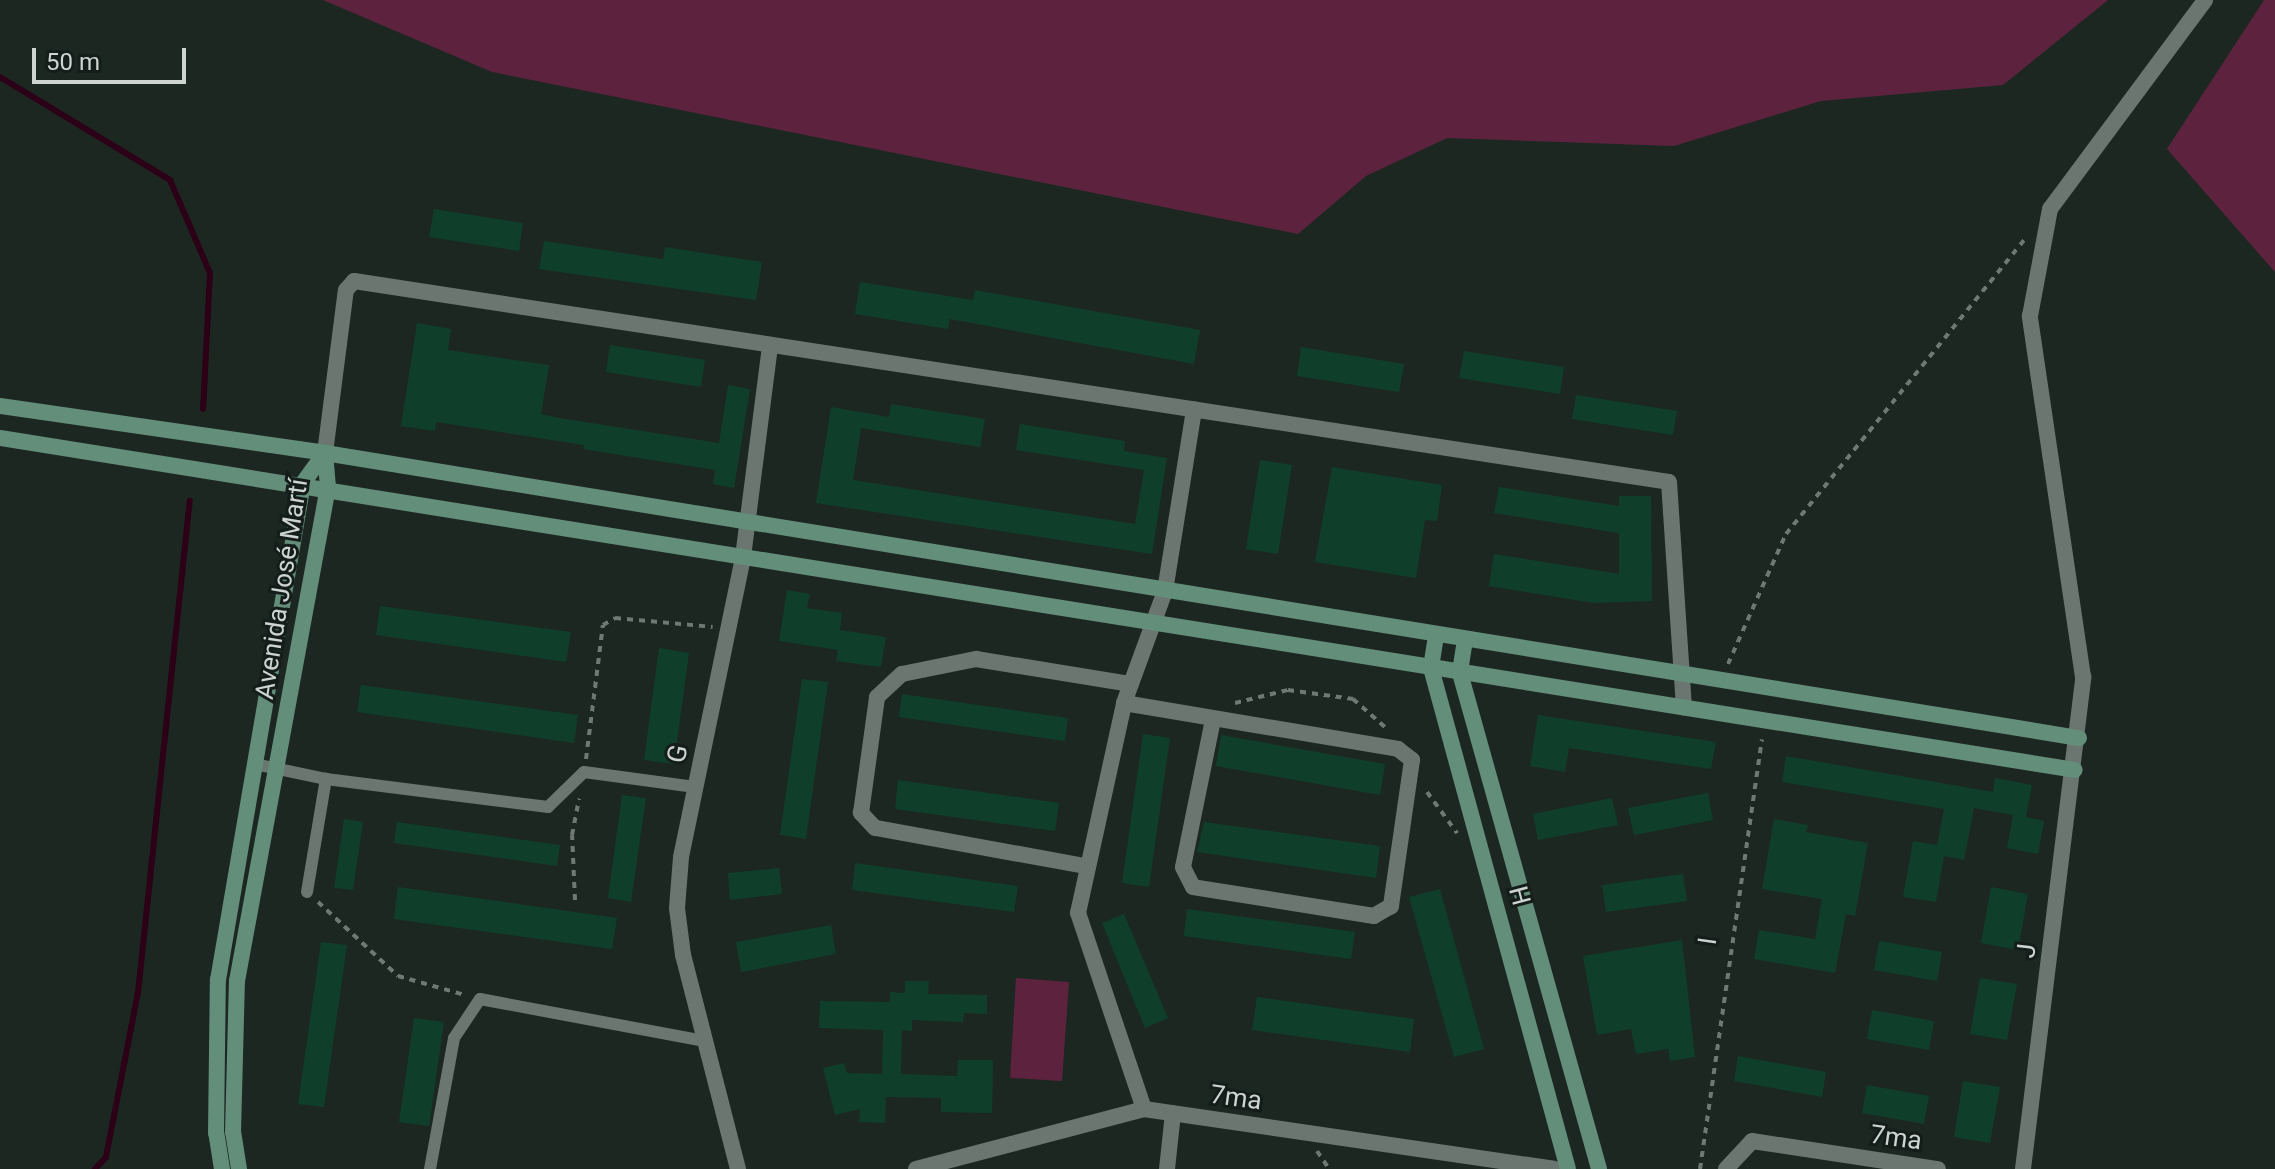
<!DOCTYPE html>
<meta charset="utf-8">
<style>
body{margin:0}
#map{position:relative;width:2275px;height:1169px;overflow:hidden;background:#1d2722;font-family:Roboto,sans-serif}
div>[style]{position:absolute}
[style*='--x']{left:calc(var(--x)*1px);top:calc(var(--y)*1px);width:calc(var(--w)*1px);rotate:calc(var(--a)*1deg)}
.green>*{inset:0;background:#5d233e}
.stream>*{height:6px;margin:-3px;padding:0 3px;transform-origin:3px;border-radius:3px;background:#2c0016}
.building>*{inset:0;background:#0f3f2b}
.path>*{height:4px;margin-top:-2px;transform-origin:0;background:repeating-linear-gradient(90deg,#707874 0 6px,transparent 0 12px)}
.lane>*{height:12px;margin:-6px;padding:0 6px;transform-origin:6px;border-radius:6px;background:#6a766f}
.street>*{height:16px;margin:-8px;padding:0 8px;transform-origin:8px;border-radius:8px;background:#6a766f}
.secondary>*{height:16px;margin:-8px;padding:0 8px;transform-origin:8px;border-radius:8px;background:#638e7a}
span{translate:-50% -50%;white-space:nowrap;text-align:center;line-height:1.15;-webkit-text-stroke:6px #141d19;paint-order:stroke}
.street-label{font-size:26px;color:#ced4d1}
.scale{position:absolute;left:32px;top:48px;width:154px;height:36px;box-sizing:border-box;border:4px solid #ced4d1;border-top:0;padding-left:10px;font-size:24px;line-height:28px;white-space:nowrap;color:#ced4d1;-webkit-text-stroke:6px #141d19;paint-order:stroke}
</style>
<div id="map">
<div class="green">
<div style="clip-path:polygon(323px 0,2108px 0,2003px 85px,1821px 101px,1674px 146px,1447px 138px,1366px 176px,1298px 234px,492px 72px)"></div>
<div style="clip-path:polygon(2264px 0,2275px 0,2275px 272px,2167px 149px)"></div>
<div style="clip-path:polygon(1016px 978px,1069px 982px,1062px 1081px,1010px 1078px)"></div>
</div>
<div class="stream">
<div style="--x:0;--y:77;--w:199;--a:31.2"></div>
<div style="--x:170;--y:180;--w:101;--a:66.7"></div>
<div style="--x:210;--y:273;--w:136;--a:92.9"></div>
<div style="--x:95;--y:1169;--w:16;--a:-47"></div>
<div style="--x:106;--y:1157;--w:167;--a:-79"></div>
<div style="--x:138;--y:993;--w:495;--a:-84"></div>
</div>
<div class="building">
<div style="clip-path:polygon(434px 209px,523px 223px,519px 251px,429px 237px)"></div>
<div style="clip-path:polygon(544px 241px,663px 259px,665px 247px,762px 262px,756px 300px,539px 269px)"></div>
<div style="clip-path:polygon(860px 282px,973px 300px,975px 290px,1200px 330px,1194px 364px,950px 319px,948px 329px,855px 314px)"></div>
<div style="clip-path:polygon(417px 323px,451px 329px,448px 350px,549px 365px,541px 414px,559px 418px,719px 443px,728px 385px,750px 389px,734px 488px,713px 484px,715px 470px,583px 449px,584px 445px,436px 422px,435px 431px,401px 426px)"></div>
<div style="clip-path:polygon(610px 345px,705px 360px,701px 387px,606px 372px)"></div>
<div style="clip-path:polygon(1301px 347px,1404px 364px,1399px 392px,1297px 376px)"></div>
<div style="clip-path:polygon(1464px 351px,1564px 367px,1560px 394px,1459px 378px)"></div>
<div style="clip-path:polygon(1576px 395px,1677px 411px,1673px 435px,1572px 419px)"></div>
<div style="clip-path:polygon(891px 404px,985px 419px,980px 447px,861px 428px,853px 480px,1135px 524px,1144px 470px,1016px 450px,1020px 424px,1125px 441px,1124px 451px,1167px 458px,1152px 554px,816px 503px,831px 407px,889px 417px)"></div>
<div style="clip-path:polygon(1260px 460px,1292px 465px,1278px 554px,1246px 549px)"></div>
<div style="clip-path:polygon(1332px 467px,1442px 485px,1437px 521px,1425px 520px,1416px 578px,1315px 562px)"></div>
<div style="clip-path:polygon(1499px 487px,1619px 506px,1619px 496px,1651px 496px,1652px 601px,1594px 603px,1489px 586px,1494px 554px,1619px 574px,1619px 533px,1494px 513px)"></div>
<div style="clip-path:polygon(787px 590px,810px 594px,807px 608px,842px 613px,840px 630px,886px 637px,881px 667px,836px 661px,838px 650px,779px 641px)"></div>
<div style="clip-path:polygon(380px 606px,571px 632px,566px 662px,376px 635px)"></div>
<div style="clip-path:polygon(659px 648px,689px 653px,674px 764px,644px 760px)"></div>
<div style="clip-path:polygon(802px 679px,828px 682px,806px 839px,780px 835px)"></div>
<div style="clip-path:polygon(361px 685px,578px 715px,574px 743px,357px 712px)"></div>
<div style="clip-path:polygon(902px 694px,1068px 718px,1065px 741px,899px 717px)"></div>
<div style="clip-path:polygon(1538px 715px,1716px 742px,1711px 769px,1569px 748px,1565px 772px,1530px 766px)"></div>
<div style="clip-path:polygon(1143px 734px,1170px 738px,1149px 887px,1122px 883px)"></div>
<div style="clip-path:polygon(1221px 735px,1385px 764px,1380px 795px,1216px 766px)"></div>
<div style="clip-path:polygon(1786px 756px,1993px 792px,1995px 778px,2032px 785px,2026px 817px,2044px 821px,2038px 854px,2007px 848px,2013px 815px,1974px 808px,1964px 860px,1944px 856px,1936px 902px,1903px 897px,1913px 841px,1937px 845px,1944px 809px,1782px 782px)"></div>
<div style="clip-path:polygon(898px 780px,1059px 803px,1055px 831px,895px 809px)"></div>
<div style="clip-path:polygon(1708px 793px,1713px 820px,1634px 835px,1628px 808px)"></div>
<div style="clip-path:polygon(622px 795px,646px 798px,631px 902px,608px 898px)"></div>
<div style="clip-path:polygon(1612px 798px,1618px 825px,1538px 840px,1533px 814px)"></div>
<div style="clip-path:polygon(344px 819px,363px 822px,353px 890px,334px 888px)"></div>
<div style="clip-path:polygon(1774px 819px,1808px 825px,1806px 832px,1868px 843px,1855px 916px,1846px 914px,1835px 973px,1754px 959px,1759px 930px,1815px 939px,1822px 899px,1762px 889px)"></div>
<div style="clip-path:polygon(397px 822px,560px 845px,557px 866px,394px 843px)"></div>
<div style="clip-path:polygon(1204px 822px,1380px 846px,1376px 878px,1197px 852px)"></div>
<div style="clip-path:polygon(855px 863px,1018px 886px,1014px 912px,852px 890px)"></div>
<div style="clip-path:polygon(779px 868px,782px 894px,730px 900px,728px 873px)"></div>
<div style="clip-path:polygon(1683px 874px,1687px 901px,1606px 912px,1602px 885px)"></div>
<div style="clip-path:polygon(398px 887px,617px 918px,612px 949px,394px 919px)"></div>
<div style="clip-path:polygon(1991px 887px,2028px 894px,2018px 950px,1981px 943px)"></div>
<div style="clip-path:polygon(1440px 889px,1484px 1049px,1454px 1057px,1409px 897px)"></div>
<div style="clip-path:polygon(1187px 909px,1355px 932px,1351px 959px,1184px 936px)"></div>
<div style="clip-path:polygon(1124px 914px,1168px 1018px,1145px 1028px,1102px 923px)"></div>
<div style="clip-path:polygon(831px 925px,836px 954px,741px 972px,736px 942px)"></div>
<div style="clip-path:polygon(1682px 940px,1695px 1057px,1670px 1061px,1668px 1049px,1636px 1054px,1631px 1029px,1597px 1035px,1583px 956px)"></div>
<div style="clip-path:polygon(1879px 941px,1942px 952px,1937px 981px,1874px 970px)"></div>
<div style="clip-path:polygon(321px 942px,347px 945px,324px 1107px,298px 1104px)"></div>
<div style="clip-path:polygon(1980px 978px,2017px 984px,2007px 1040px,1970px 1034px)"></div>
<div style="clip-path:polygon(905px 981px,929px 981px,928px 994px,987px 995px,987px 1014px,964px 1013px,963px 1022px,912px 1020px,912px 1031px,902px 1030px,901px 1074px,957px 1076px,958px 1060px,993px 1060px,992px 1113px,941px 1112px,941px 1098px,886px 1097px,885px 1123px,859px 1122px,860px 1109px,835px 1115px,823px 1068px,844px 1063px,847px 1073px,882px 1074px,883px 1030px,819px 1028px,820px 1001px,890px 1002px,890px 992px,905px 993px)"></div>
<div style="clip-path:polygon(1257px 997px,1414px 1019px,1410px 1052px,1252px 1030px)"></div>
<div style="clip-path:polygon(1872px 1010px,1934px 1021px,1929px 1050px,1867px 1039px)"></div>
<div style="clip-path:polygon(414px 1018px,444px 1022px,429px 1126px,399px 1122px)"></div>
<div style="clip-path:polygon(1738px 1056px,1826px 1072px,1822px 1097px,1734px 1081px)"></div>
<div style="clip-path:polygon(1963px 1081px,2000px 1087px,1990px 1143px,1954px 1137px)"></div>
<div style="clip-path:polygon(1867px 1085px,1929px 1096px,1924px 1124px,1862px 1113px)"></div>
</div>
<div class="path">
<div style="--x:1728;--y:664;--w:142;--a:-66"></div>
<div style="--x:1786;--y:534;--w:381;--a:-51"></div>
<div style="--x:1235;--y:703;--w:55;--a:-13.8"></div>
<div style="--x:1288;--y:690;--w:66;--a:7.9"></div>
<div style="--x:1353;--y:699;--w:44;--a:41.3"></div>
<div style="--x:586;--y:759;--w:135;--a:-82.8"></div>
<div style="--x:603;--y:625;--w:14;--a:-30"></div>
<div style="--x:615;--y:618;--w:98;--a:5.2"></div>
<div style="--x:1427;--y:792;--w:51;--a:53.8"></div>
<div style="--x:575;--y:900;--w:65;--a:-92.6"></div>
<div style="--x:572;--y:835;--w:37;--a:-79"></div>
<div style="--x:318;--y:902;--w:109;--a:42.8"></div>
<div style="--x:398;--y:976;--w:70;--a:15.8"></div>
<div style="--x:1317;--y:1151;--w:22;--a:56"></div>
<div style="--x:1700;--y:1169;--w:434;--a:-81.8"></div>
</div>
<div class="lane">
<div style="--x:255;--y:764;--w:73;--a:11.9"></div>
<div style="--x:307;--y:892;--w:115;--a:-80.5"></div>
<div style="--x:326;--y:779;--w:224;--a:7.2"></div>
<div style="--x:548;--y:807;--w:50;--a:-44.2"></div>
<div style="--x:584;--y:772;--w:112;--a:7.7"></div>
<div style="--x:430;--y:1169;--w:133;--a:-79.6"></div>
<div style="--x:454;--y:1038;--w:47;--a:-56.3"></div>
<div style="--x:480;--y:999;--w:229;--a:10.6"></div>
</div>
<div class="street">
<div style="--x:325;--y:453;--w:164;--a:-82.7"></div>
<div style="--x:346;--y:290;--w:12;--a:-48"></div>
<div style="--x:354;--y:281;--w:1330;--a:8.69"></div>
<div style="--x:1669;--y:482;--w:226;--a:86.2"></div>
<div style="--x:1124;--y:703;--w:278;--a:9.5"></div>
<div style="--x:1398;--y:749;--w:18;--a:38"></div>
<div style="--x:1412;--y:760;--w:148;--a:98.2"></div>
<div style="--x:1391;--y:906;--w:20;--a:150"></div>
<div style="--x:1374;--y:916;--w:183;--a:-170.9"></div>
<div style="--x:1193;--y:887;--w:22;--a:-117"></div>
<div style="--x:1183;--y:867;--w:150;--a:-78.5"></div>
<div style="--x:1085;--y:866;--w:213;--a:-169.7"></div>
<div style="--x:875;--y:828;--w:21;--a:-133"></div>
<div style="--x:861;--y:813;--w:117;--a:-82.1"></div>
<div style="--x:877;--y:697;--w:34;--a:-43"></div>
<div style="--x:902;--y:674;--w:76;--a:-11.5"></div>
<div style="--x:976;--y:659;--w:157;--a:9.2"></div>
<div style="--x:1144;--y:1109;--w:207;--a:-108.6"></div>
<div style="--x:1078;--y:913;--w:215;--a:-77.6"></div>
<div style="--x:1124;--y:703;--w:119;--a:-69.9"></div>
<div style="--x:1165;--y:591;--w:184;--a:-80.9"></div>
<div style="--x:738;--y:1169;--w:221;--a:-104.4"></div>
<div style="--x:683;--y:955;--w:47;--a:-97.3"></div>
<div style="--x:677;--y:908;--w:51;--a:-85.5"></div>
<div style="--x:681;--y:857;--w:306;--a:-78.3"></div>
<div style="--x:743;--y:557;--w:214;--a:-82.7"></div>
<div style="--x:916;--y:1169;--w:236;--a:-14.7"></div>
<div style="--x:1144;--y:1109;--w:414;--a:8.3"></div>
<div style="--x:1167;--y:1169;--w:56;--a:-83.9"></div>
<div style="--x:1726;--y:1169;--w:38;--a:-47"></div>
<div style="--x:1752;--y:1141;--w:188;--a:8.6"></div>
<div style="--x:2023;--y:1169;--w:496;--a:-83"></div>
<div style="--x:2083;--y:677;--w:365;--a:-98.4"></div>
<div style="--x:2030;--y:316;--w:109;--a:-79.4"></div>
<div style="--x:2050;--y:209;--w:260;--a:-53.4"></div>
</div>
<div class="secondary">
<div style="--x:0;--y:406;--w:328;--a:8.2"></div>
<div style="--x:325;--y:453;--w:1777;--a:9.23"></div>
<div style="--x:0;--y:438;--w:2101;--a:9.09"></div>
<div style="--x:1436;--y:636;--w:32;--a:99"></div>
<div style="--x:1431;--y:668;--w:519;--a:74.71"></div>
<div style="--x:1465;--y:640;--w:33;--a:99"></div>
<div style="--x:1460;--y:673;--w:515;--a:74.34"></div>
<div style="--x:222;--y:1169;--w:36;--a:-99"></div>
<div style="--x:216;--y:1133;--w:153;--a:-89.3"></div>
<div style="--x:218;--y:980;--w:504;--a:-80.29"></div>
<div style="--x:303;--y:483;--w:37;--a:-54"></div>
<div style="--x:239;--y:1169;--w:37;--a:-99"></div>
<div style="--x:233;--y:1132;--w:151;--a:-88.5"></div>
<div style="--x:237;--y:981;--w:502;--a:-79.56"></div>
<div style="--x:328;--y:487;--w:34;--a:-95"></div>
</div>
<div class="street-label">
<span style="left:282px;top:589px;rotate:-81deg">Avenida José Martí</span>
<span style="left:678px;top:754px;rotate:-78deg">G</span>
<span style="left:1519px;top:896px;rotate:75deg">H</span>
<span style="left:1708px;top:941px;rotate:-82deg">I</span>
<span style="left:2027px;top:951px;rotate:-83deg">J</span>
<span style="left:1236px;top:1098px;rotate:8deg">7ma</span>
<span style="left:1896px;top:1138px;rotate:8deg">7ma</span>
</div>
<div class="scale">50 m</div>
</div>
